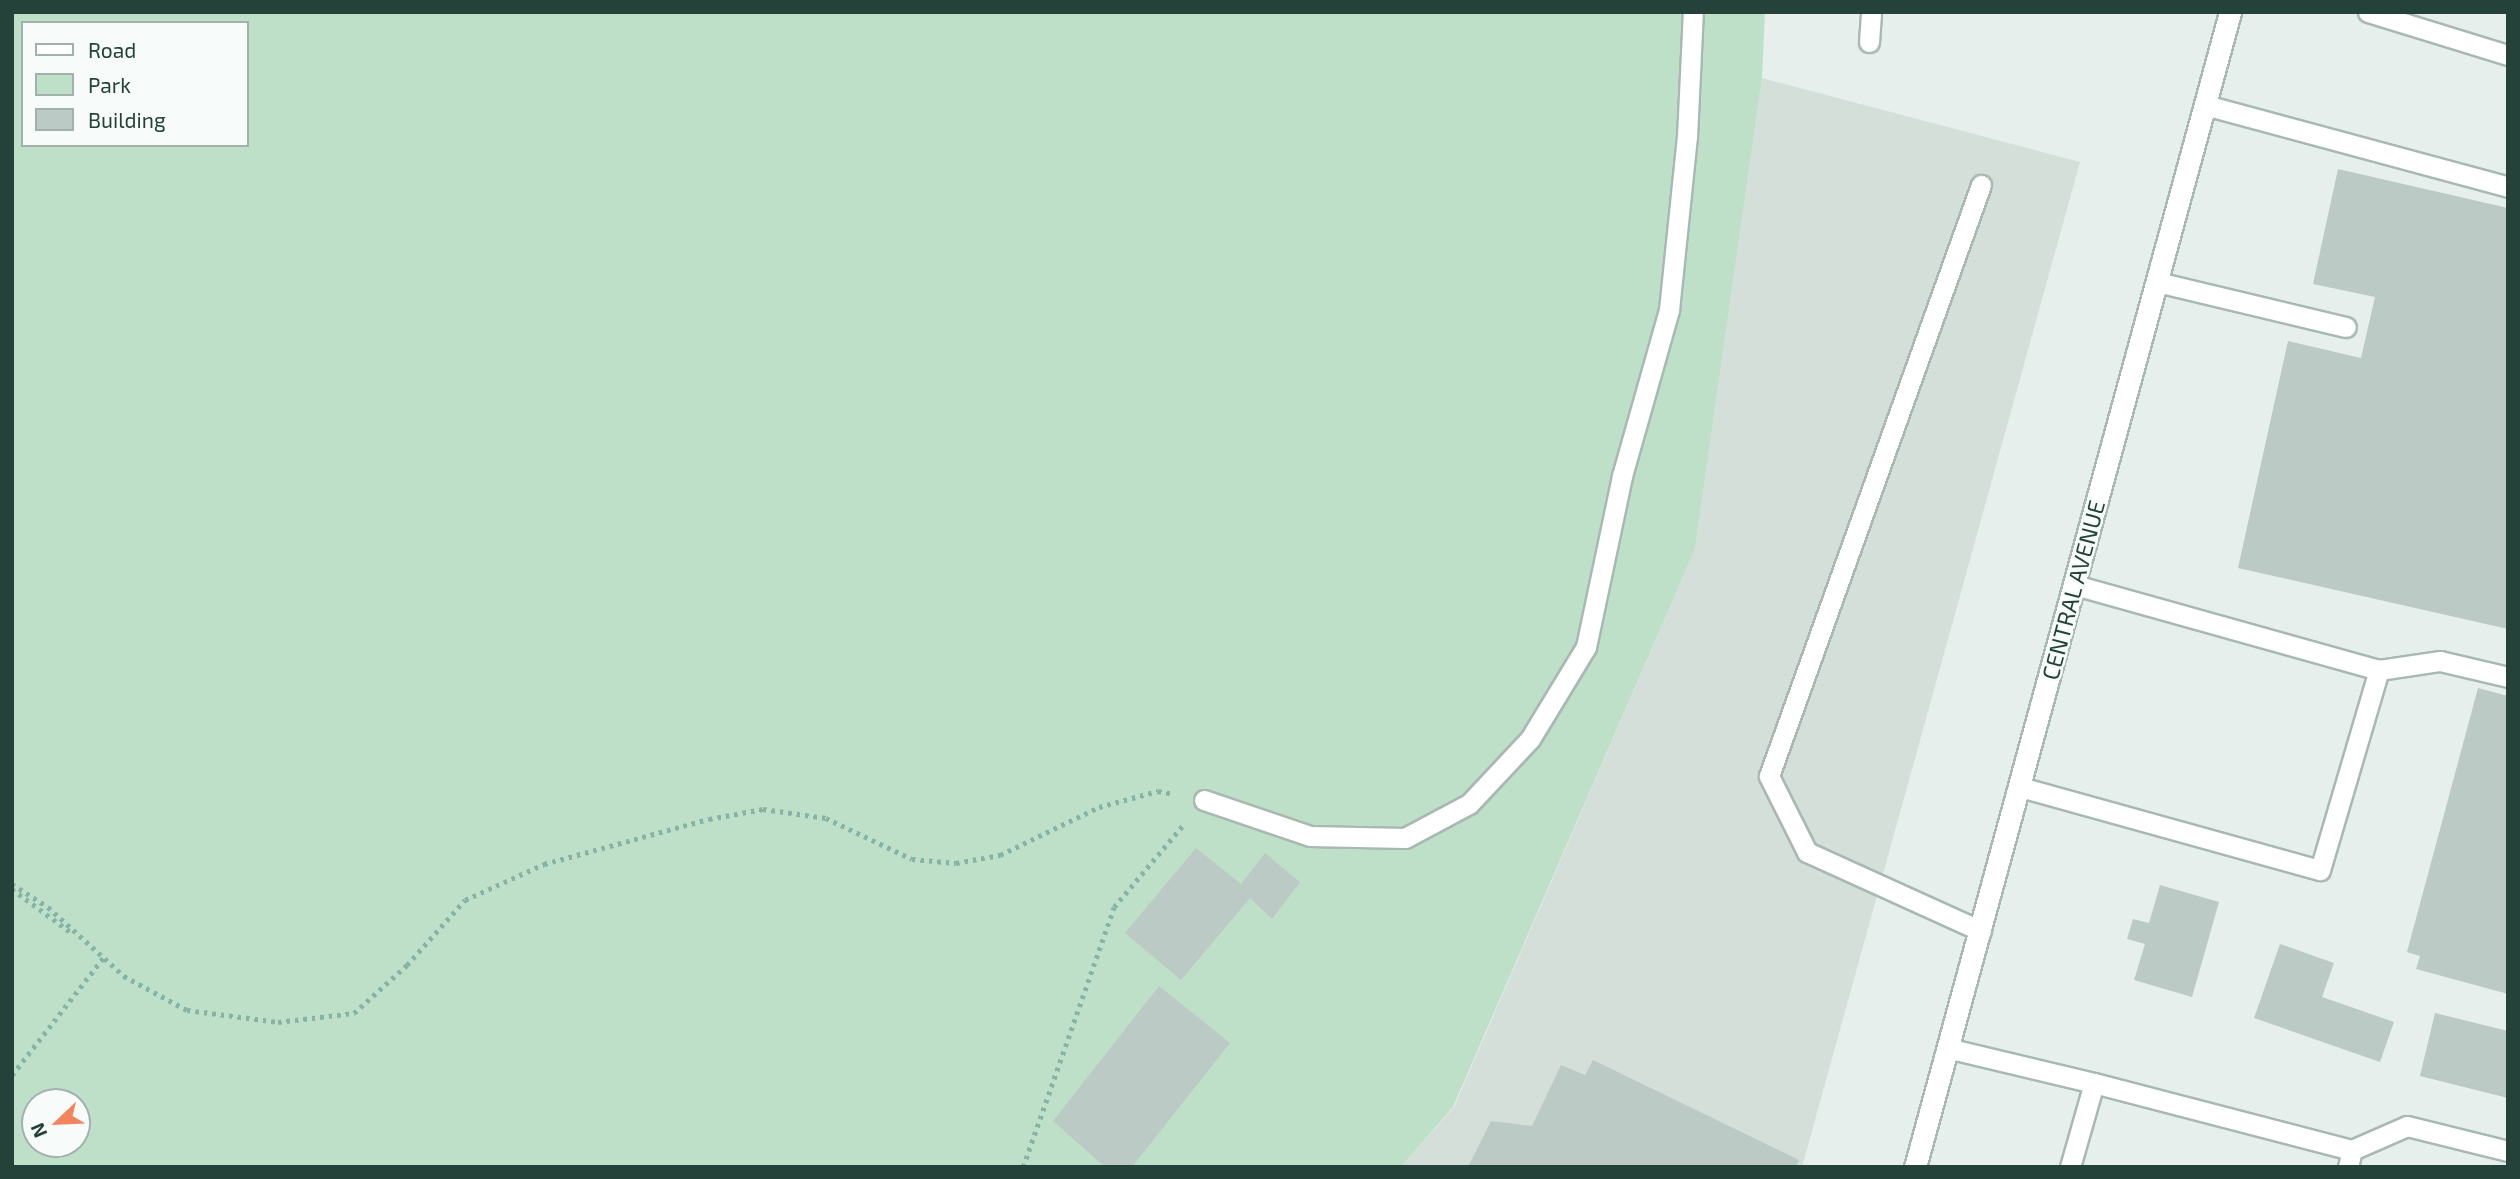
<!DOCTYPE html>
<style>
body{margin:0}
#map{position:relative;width:2520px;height:1179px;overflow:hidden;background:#e6efeb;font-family:"Exo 2",sans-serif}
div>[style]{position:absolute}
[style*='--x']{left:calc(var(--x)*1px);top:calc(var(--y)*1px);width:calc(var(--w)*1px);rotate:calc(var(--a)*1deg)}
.built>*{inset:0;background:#d4dfda}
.green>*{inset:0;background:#bfe0c8}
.building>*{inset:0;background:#bbcac4}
.path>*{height:4.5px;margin-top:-2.25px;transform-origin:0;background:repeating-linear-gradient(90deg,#86b3a5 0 3.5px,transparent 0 8.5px)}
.roads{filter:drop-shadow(2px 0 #a8b8b2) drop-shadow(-2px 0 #a8b8b2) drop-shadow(0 2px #a8b8b2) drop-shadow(0 -2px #a8b8b2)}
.lane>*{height:19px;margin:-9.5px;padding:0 9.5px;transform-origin:9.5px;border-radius:9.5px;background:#fff}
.secondary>*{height:21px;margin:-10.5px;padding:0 10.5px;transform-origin:10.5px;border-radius:10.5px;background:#fff}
span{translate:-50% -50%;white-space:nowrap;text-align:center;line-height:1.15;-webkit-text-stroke:5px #f7fbf9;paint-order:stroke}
.street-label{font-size:23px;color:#24423a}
.frame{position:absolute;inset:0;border:14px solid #24423a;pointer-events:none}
.legend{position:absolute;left:21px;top:21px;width:228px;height:126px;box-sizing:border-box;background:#f7fbf9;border:2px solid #a3b1ad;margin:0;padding:9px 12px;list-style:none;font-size:21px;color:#24423a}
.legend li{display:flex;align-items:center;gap:14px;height:35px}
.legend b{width:35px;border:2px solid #a3b1ad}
.north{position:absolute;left:21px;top:1088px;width:70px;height:70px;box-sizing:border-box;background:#f7fbf9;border:2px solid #a3b1ad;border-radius:50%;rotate:247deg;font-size:19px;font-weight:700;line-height:28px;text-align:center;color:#24423a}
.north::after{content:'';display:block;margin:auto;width:24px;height:32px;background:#f4845f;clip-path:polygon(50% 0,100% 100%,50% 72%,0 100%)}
</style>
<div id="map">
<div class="built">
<div style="clip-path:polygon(1762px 78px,2080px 162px,1802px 1167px,1401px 1167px,1454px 1107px,1695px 549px)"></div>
</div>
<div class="green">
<div style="clip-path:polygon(evenodd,12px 12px,1765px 12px,1762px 78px,1695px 549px,1453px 1107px,1401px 1167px,12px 1167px,12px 12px,23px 23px,247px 23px,247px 145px,23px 145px,23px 23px,12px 12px,35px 1102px,77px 1102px,77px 1144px,35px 1144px,35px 1102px)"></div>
</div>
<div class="building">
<div style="clip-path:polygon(2338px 169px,2508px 208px,2508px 629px,2238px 568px,2288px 341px,2361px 358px,2375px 297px,2313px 284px)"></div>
<div style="clip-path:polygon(2478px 688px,2508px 696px,2508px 994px,2416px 969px,2420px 956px,2407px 952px)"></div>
<div style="clip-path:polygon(1196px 848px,1241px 884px,1265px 853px,1300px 882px,1272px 919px,1250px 898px,1181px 980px,1125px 933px)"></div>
<div style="clip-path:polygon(2160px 885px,2219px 902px,2192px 997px,2134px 980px,2145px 944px,2127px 939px,2133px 919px,2149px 923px)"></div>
<div style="clip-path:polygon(2280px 944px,2334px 963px,2322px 997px,2394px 1022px,2380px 1062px,2254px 1018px)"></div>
<div style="clip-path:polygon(1159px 986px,1230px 1043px,1132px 1167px,1105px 1167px,1053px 1121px)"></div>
<div style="clip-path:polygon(2435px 1013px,2508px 1031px,2508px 1098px,2420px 1076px)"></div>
<div style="clip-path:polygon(1593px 1060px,1799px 1160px,1796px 1167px,1468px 1167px,1491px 1121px,1532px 1126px,1561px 1065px,1585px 1075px)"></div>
</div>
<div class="path">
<div style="--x:12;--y:884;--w:43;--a:32.6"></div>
<div style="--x:48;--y:907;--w:103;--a:42.2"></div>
<div style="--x:124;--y:976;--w:72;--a:28.4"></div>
<div style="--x:187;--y:1010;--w:92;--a:7.5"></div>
<div style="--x:278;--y:1022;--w:77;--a:-6.8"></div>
<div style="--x:354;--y:1013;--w:72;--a:-42.2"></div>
<div style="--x:407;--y:965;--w:87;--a:-48.3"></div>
<div style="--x:465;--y:900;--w:87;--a:-24.5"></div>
<div style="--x:544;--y:864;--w:171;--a:-15.3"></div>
<div style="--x:709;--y:819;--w:55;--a:-10.5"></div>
<div style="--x:763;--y:809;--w:64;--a:8.1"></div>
<div style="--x:826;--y:818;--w:95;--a:25.5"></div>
<div style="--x:912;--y:859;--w:44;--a:5.2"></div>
<div style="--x:956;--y:863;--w:45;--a:-10.3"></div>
<div style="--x:1000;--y:855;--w:110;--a:-25.9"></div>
<div style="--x:1099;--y:807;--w:61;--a:-15.2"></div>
<div style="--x:1158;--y:791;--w:16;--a:11"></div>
<div style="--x:12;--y:889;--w:74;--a:36.3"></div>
<div style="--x:12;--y:1075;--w:150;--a:-52.1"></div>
<div style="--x:1023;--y:1167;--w:275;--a:-70.7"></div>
<div style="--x:1114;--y:907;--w:109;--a:-49.9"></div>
</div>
<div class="roads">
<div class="lane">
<div style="--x:2368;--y:12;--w:146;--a:17.1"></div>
<div style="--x:1869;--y:42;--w:30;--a:-86"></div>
<div style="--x:2205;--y:105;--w:314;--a:15.1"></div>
<div style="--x:2157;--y:282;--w:194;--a:13.4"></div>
<div style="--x:2379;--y:670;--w:62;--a:-8.4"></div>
<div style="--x:2440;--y:661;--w:70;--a:13.2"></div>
<div style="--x:2020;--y:787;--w:311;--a:15.5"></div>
<div style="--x:2320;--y:870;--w:209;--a:-73.6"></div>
<div style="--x:2379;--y:670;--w:316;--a:-164.4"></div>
<div style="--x:1204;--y:800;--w:112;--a:18.8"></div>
<div style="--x:1310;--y:836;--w:95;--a:1.2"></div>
<div style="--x:1405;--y:838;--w:72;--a:-28"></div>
<div style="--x:1469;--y:804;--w:89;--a:-46.8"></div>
<div style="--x:1530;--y:739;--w:108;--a:-58.7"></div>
<div style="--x:1586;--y:647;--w:175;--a:-78.1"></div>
<div style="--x:1622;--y:476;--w:173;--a:-74.2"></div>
<div style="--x:1669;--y:310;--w:174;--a:-84.1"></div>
<div style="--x:1687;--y:137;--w:125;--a:-87.3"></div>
<div style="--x:1981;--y:931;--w:191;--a:-155.6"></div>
<div style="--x:1807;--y:852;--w:85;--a:-116.6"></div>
<div style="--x:1769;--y:776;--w:628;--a:-70.27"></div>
<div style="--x:1947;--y:1048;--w:151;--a:13.4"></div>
<div style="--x:2070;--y:1167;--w:87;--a:-74.1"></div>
<div style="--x:2094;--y:1083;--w:267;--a:14.6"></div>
<div style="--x:2352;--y:1150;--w:60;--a:-23.6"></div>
<div style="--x:2407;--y:1126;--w:104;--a:13.9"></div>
<div style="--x:2348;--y:1167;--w:17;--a:-77"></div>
</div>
<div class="secondary">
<div style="--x:1915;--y:1167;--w:1197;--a:-74.74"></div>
</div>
</div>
<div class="street-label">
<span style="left:2073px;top:590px;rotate:-75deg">CENTRAL AVENUE</span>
</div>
<div class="frame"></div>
<ul class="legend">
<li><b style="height:9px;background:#fff"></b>Road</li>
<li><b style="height:19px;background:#bfe0c8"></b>Park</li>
<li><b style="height:19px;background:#bbcac4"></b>Building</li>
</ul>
<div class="north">N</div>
</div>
